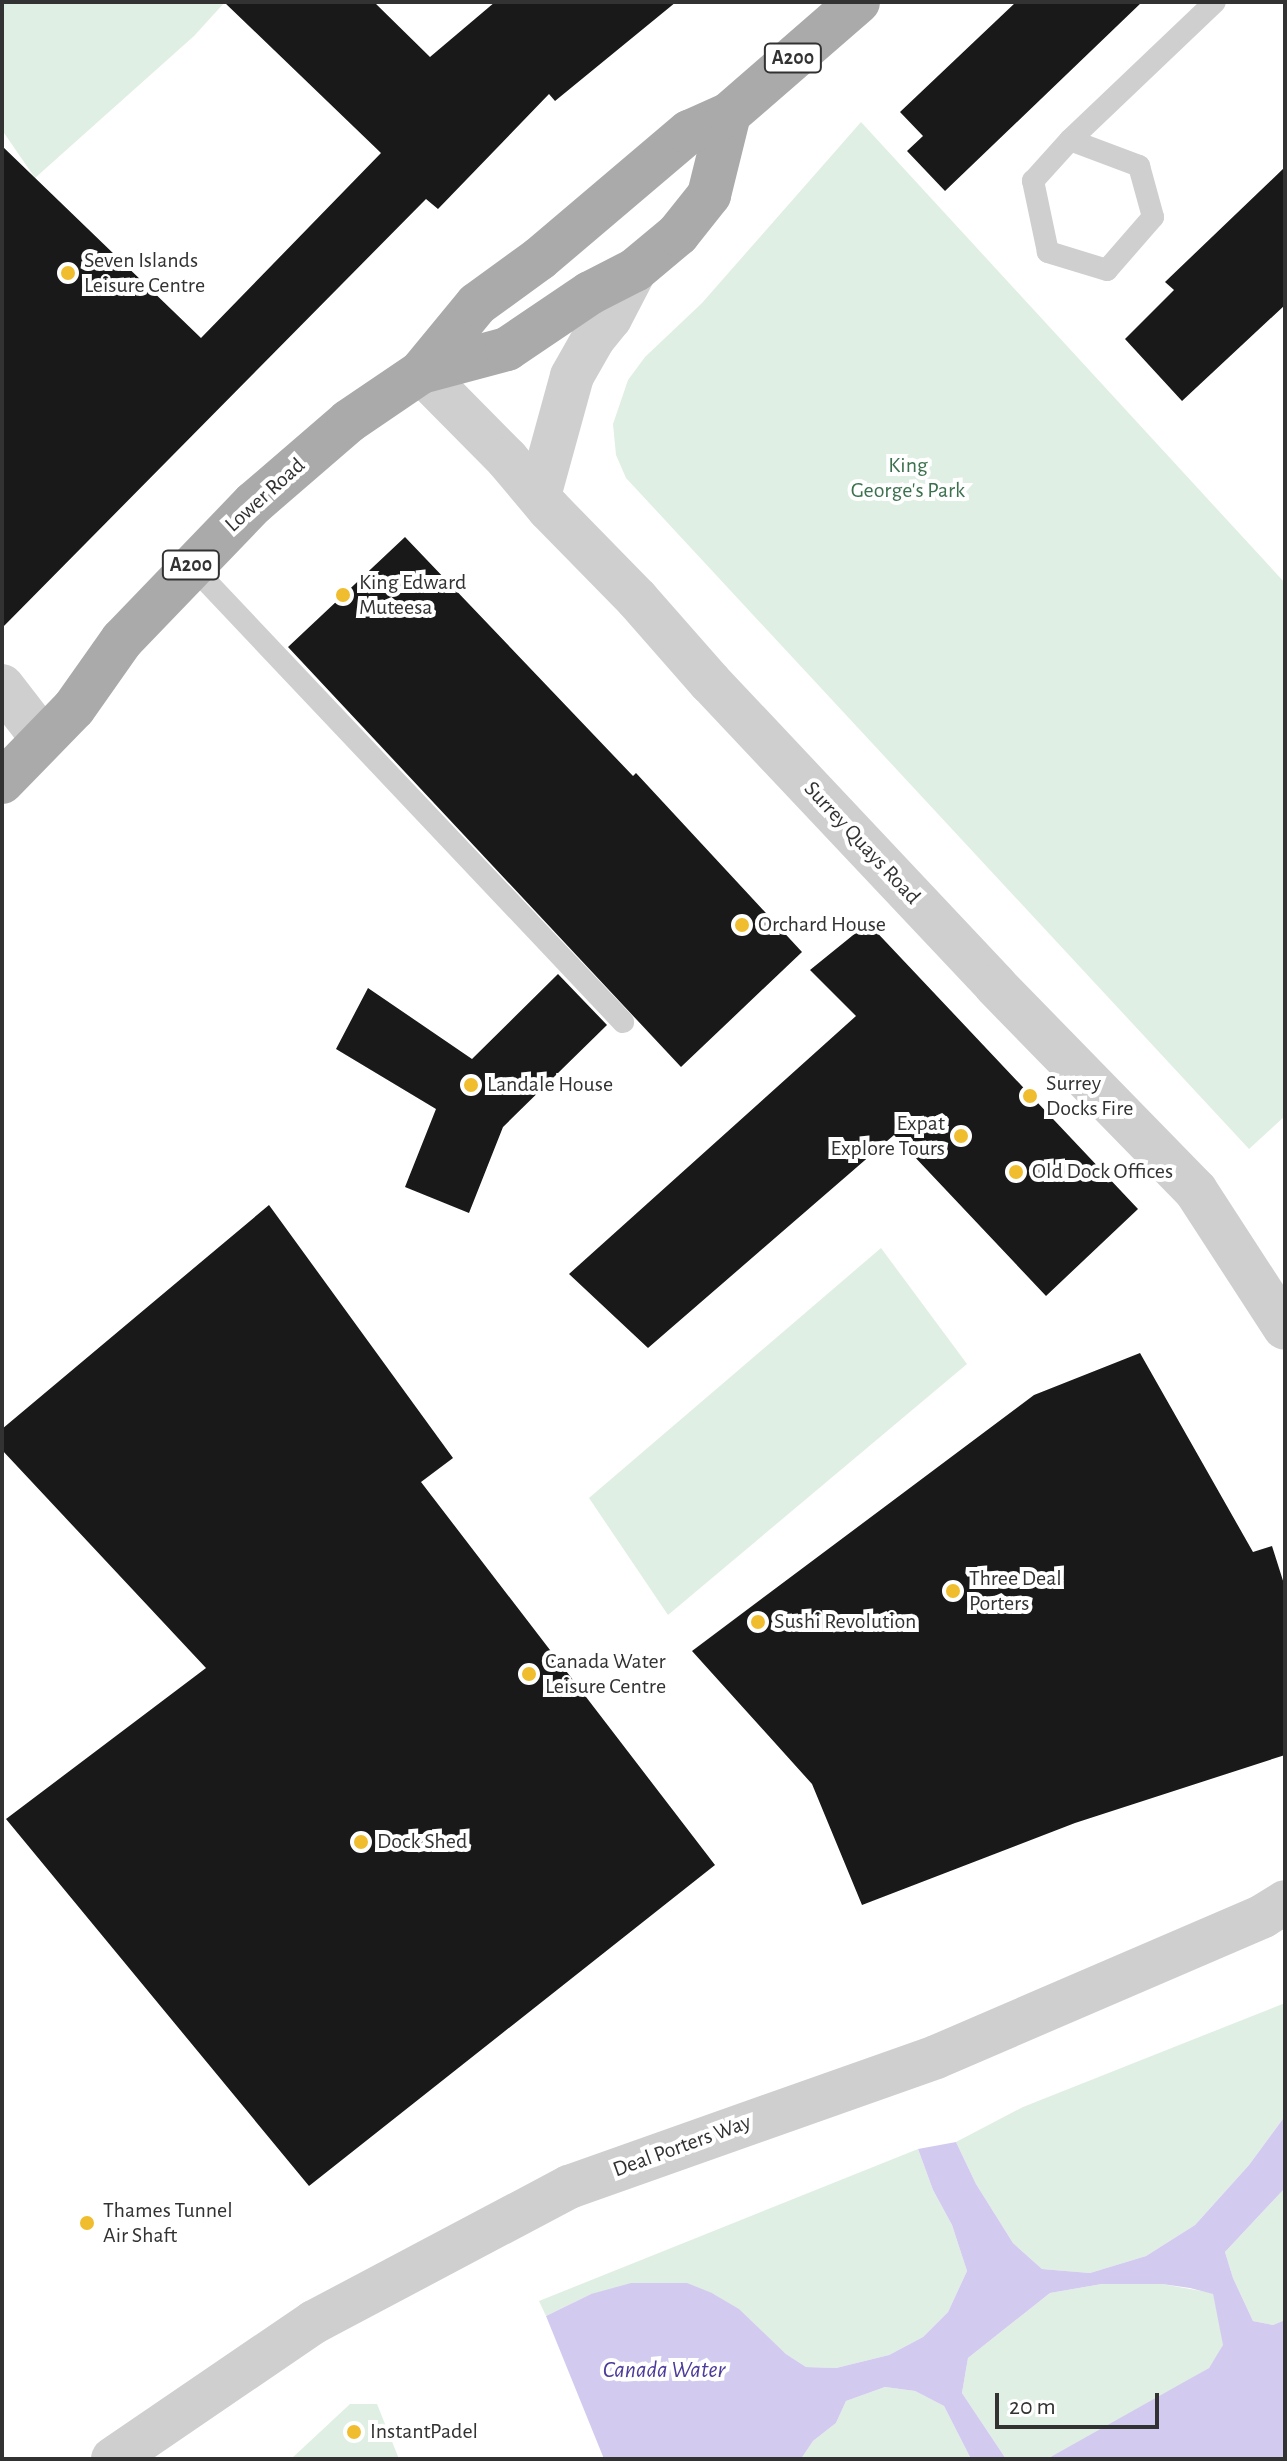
<!DOCTYPE html>
<style>
body{margin:0}
#map{position:relative;width:1287px;height:2461px;overflow:hidden;background:#fff;font-family:"Alegreya Sans",sans-serif}
div>[style]{position:absolute}
[style*='--x']{left:calc(var(--x)*1px);top:calc(var(--y)*1px);width:calc(var(--w)*1px);rotate:calc(var(--a)*1deg)}
.green>*{inset:0;background:#e0efe4}
.water>*{inset:0;background:#d3cbef}
.building>*{inset:0;background:#191919}
.service>*{height:22px;margin:-11px;padding:0 11px;transform-origin:11px;border-radius:11px;background:#cfcfcf}
.minor>*{height:44px;margin:-22px;padding:0 22px;transform-origin:22px;border-radius:22px;background:#cfcfcf}
.tertiary>*{height:44px;margin:-22px;padding:0 22px;transform-origin:22px;border-radius:22px;background:#cfcfcf}
.primary>*{height:44px;margin:-22px;padding:0 22px;transform-origin:22px;border-radius:22px;background:#aaa}
.dots>*{width:22px;height:22px;translate:-50% -50%;box-sizing:border-box;border:4px solid #fff;border-radius:50%}
span{translate:-50% -50%;white-space:nowrap;text-align:center;line-height:1.15;-webkit-text-stroke:8px #fff;paint-order:stroke}
.shield-label span{padding:2px 6px;background:#fff;border:2px solid;border-radius:6px;-webkit-text-stroke-width:0}
.shield-label{font-size:20px;color:#323232;font-weight:700}
.poi-label{font-size:22px;color:#323232}
.left{translate:0 -50%;text-align:left}
.right{translate:-100% -50%;text-align:right}
.park-label{font-size:22px;color:#3c714e}
.street-label{font-size:22px;color:#323232}
.water-label{font-size:24px;color:#4d3a9a;font-style:italic}
.frame{position:absolute;inset:0;border:4px solid #323232;pointer-events:none}
.scale{position:absolute;left:995px;top:2393px;width:164px;height:36px;box-sizing:border-box;border:4px solid #323232;border-top:0;padding-left:10px;font-size:24px;line-height:28px;white-space:nowrap;color:#323232;-webkit-text-stroke:6px #fff;paint-order:stroke}
</style>
<div id="map">
<div class="green">
<div style="clip-path:polygon(2px 2px,225px 2px,194px 36px,35px 178px,2px 130px)"></div>
<div style="clip-path:polygon(861px 122px,1285px 583px,1285px 1116px,1249px 1149px,626px 478px,616px 455px,613px 424px,628px 380px,645px 357px,702px 303px)"></div>
<div style="clip-path:polygon(881px 1248px,967px 1364px,668px 1615px,589px 1498px)"></div>
<div style="clip-path:polygon(1285px 2003px,1285px 2116px,1249px 2165px,1195px 2225px,1146px 2256px,1090px 2273px,1042px 2269px,1013px 2243px,976px 2184px,956px 2142px,1023px 2107px)"></div>
<div style="clip-path:polygon(918px 2149px,933px 2190px,952px 2225px,967px 2271px,948px 2312px,923px 2337px,889px 2355px,836px 2368px,806px 2367px,786px 2354px,738px 2309px,712px 2293px,591px 2294px,546px 2316px,539px 2301px)"></div>
<div style="clip-path:polygon(1285px 2188px,1285px 2320px,1273px 2325px,1253px 2321px,1233px 2278px,1225px 2252px)"></div>
<div style="clip-path:polygon(1102px 2284px,1162px 2284px,1213px 2293px,1224px 2345px,1209px 2368px,1112px 2425px,1047px 2459px,1006px 2459px,962px 2393px,968px 2358px,1050px 2293px)"></div>
<div style="clip-path:polygon(885px 2387px,915px 2391px,944px 2406px,971px 2459px,801px 2459px,813px 2441px,836px 2423px,846px 2401px)"></div>
<div style="clip-path:polygon(350px 2404px,377px 2404px,399px 2459px,291px 2459px)"></div>
</div>
<div class="water">
<div style="clip-path:polygon(1285px 2116px,1285px 2188px,1225px 2252px,1233px 2278px,1253px 2321px,1273px 2325px,1285px 2320px,1285px 2459px,1047px 2459px,1209px 2368px,1223px 2345px,1213px 2294px,1190px 2288px,1162px 2284px,1102px 2284px,1050px 2293px,968px 2358px,962px 2393px,1006px 2459px,971px 2459px,944px 2406px,915px 2391px,885px 2387px,846px 2401px,836px 2423px,813px 2441px,801px 2459px,604px 2459px,546px 2316px,591px 2294px,631px 2283px,687px 2283px,712px 2293px,739px 2309px,786px 2354px,806px 2367px,836px 2368px,889px 2355px,923px 2337px,948px 2312px,967px 2271px,952px 2225px,933px 2190px,918px 2149px,956px 2142px,976px 2184px,1013px 2243px,1042px 2269px,1090px 2273px,1146px 2256px,1195px 2225px,1249px 2165px)"></div>
</div>
<div class="building">
<div style="clip-path:polygon(224px 2px,374px 2px,430px 57px,495px 2px,676px 2px,555px 101px,549px 94px,438px 209px,426px 199px,2px 628px,2px 146px,201px 338px,381px 153px)"></div>
<div style="clip-path:polygon(1016px 2px,1142px 2px,945px 191px,907px 151px,923px 136px,900px 112px)"></div>
<div style="clip-path:polygon(1285px 167px,1285px 305px,1182px 401px,1125px 339px,1174px 290px,1165px 282px)"></div>
<div style="clip-path:polygon(405px 537px,633px 776px,636px 773px,802px 952px,681px 1067px,288px 647px)"></div>
<div style="clip-path:polygon(868px 923px,1138px 1209px,1046px 1296px,894px 1135px,648px 1348px,569px 1274px,856px 1016px,810px 970px)"></div>
<div style="clip-path:polygon(558px 974px,607px 1025px,503px 1127px,469px 1213px,405px 1187px,436px 1109px,336px 1049px,368px 988px,472px 1059px)"></div>
<div style="clip-path:polygon(269px 1205px,453px 1458px,421px 1482px,715px 1865px,309px 2186px,6px 1819px,206px 1668px,2px 1450px,2px 1429px)"></div>
<div style="clip-path:polygon(1140px 1353px,1253px 1552px,1272px 1546px,1285px 1587px,1285px 1755px,1075px 1823px,862px 1905px,812px 1784px,692px 1651px,1034px 1395px)"></div>
</div>
<div class="service">
<div style="--x:1070;--y:140;--w:74;--a:20.6"></div>
<div style="--x:1139;--y:166;--w:53;--a:74.6"></div>
<div style="--x:1153;--y:217;--w:70;--a:131"></div>
<div style="--x:1107;--y:270;--w:62;--a:-163"></div>
<div style="--x:1048;--y:252;--w:73;--a:-101.9"></div>
<div style="--x:1033;--y:181;--w:55;--a:-47.9"></div>
<div style="--x:1070;--y:140;--w:200;--a:-43.6"></div>
<div style="--x:191;--y:565;--w:629;--a:46.61"></div>
</div>
<div class="minor">
<div style="--x:2;--y:686;--w:67;--a:52.3"></div>
<div style="--x:113;--y:2459;--w:243;--a:-34.3"></div>
<div style="--x:314;--y:2322;--w:289;--a:-27.9"></div>
<div style="--x:569;--y:2187;--w:389;--a:-19.5"></div>
<div style="--x:936;--y:2057;--w:356;--a:-23.3"></div>
<div style="--x:1263;--y:1916;--w:26;--a:-32"></div>
</div>
<div class="tertiary">
<div style="--x:421;--y:372;--w:122;--a:45.3"></div>
<div style="--x:507;--y:459;--w:65;--a:50"></div>
<div style="--x:549;--y:509;--w:126;--a:45.6"></div>
<div style="--x:637;--y:599;--w:111;--a:48.7"></div>
<div style="--x:710;--y:682;--w:417;--a:46.7"></div>
<div style="--x:996;--y:986;--w:286;--a:45.7"></div>
<div style="--x:1196;--y:1191;--w:163;--a:57"></div>
<div style="--x:539;--y:496;--w:124;--a:-74.6"></div>
<div style="--x:572;--y:376;--w:43;--a:-60.4"></div>
<div style="--x:593;--y:339;--w:27;--a:-51"></div>
<div style="--x:610;--y:318;--w:54;--a:-62.5"></div>
</div>
<div class="primary">
<div style="--x:421;--y:372;--w:89;--a:-15"></div>
<div style="--x:507;--y:349;--w:100;--a:-34"></div>
<div style="--x:590;--y:293;--w:51;--a:-27.1"></div>
<div style="--x:635;--y:270;--w:56;--a:-39.9"></div>
<div style="--x:678;--y:234;--w:50;--a:-51.5"></div>
<div style="--x:709;--y:195;--w:83;--a:-76.1"></div>
<div style="--x:2;--y:782;--w:103;--a:-45.8"></div>
<div style="--x:74;--y:708;--w:83;--a:-54.8"></div>
<div style="--x:122;--y:640;--w:190;--a:-46.1"></div>
<div style="--x:254;--y:503;--w:125;--a:-40.8"></div>
<div style="--x:349;--y:421;--w:87;--a:-34.2"></div>
<div style="--x:421;--y:372;--w:88;--a:-50.5"></div>
<div style="--x:477;--y:304;--w:77;--a:-36"></div>
<div style="--x:539;--y:259;--w:197;--a:-40.3"></div>
<div style="--x:689;--y:132;--w:44;--a:-24.2"></div>
<div style="--x:729;--y:114;--w:171;--a:-41"></div>
</div>
<div class="dots">
<div style="left:68px;top:273px;background:#efbd2d"></div>
<div style="left:343px;top:595px;background:#efbd2d"></div>
<div style="left:742px;top:925px;background:#efbd2d"></div>
<div style="left:471px;top:1085px;background:#efbd2d"></div>
<div style="left:1030px;top:1096px;background:#efbd2d"></div>
<div style="left:961px;top:1136px;background:#efbd2d"></div>
<div style="left:1016px;top:1172px;background:#efbd2d"></div>
<div style="left:953px;top:1591px;background:#efbd2d"></div>
<div style="left:758px;top:1622px;background:#efbd2d"></div>
<div style="left:529px;top:1674px;background:#efbd2d"></div>
<div style="left:361px;top:1842px;background:#efbd2d"></div>
<div style="left:87px;top:2223px;background:#efbd2d"></div>
<div style="left:354px;top:2432px;background:#efbd2d"></div>
</div>
<div class="shield-label">
<span style="left:793px;top:58px">A200</span>
<span style="left:191px;top:565px">A200</span>
</div>
<div class="poi-label">
<span class="left" style="left:84px;top:273px">Seven Islands<br>Leisure Centre</span>
<span class="left" style="left:359px;top:595px">King Edward<br>Muteesa</span>
<span class="left" style="left:758px;top:925px">Orchard House</span>
<span class="left" style="left:1046px;top:1096px">Surrey<br>Docks Fire</span>
<span class="left" style="left:487px;top:1085px">Landale House</span>
<span class="right" style="left:945px;top:1136px">Expat<br>Explore Tours</span>
<span class="left" style="left:1032px;top:1172px">Old Dock Offices</span>
<span class="left" style="left:969px;top:1591px">Three Deal<br>Porters</span>
<span class="left" style="left:774px;top:1622px">Sushi Revolution</span>
<span class="left" style="left:545px;top:1674px">Canada Water<br>Leisure Centre</span>
<span class="left" style="left:377px;top:1842px">Dock Shed</span>
<span class="left" style="left:103px;top:2223px">Thames Tunnel<br>Air Shaft</span>
<span class="left" style="left:370px;top:2432px">InstantPadel</span>
</div>
<div class="park-label">
<span style="left:908px;top:478px">King<br>George's Park</span>
</div>
<div class="street-label">
<span style="left:265px;top:495px;rotate:-42deg">Lower Road</span>
<span style="left:862px;top:843px;rotate:47deg">Surrey Quays Road</span>
<span style="left:682px;top:2146px;rotate:-20deg">Deal Porters Way</span>
</div>
<div class="water-label">
<span style="left:664px;top:2371px">Canada Water</span>
</div>
<div class="frame"></div>
<div class="scale">20 m</div>
</div>
